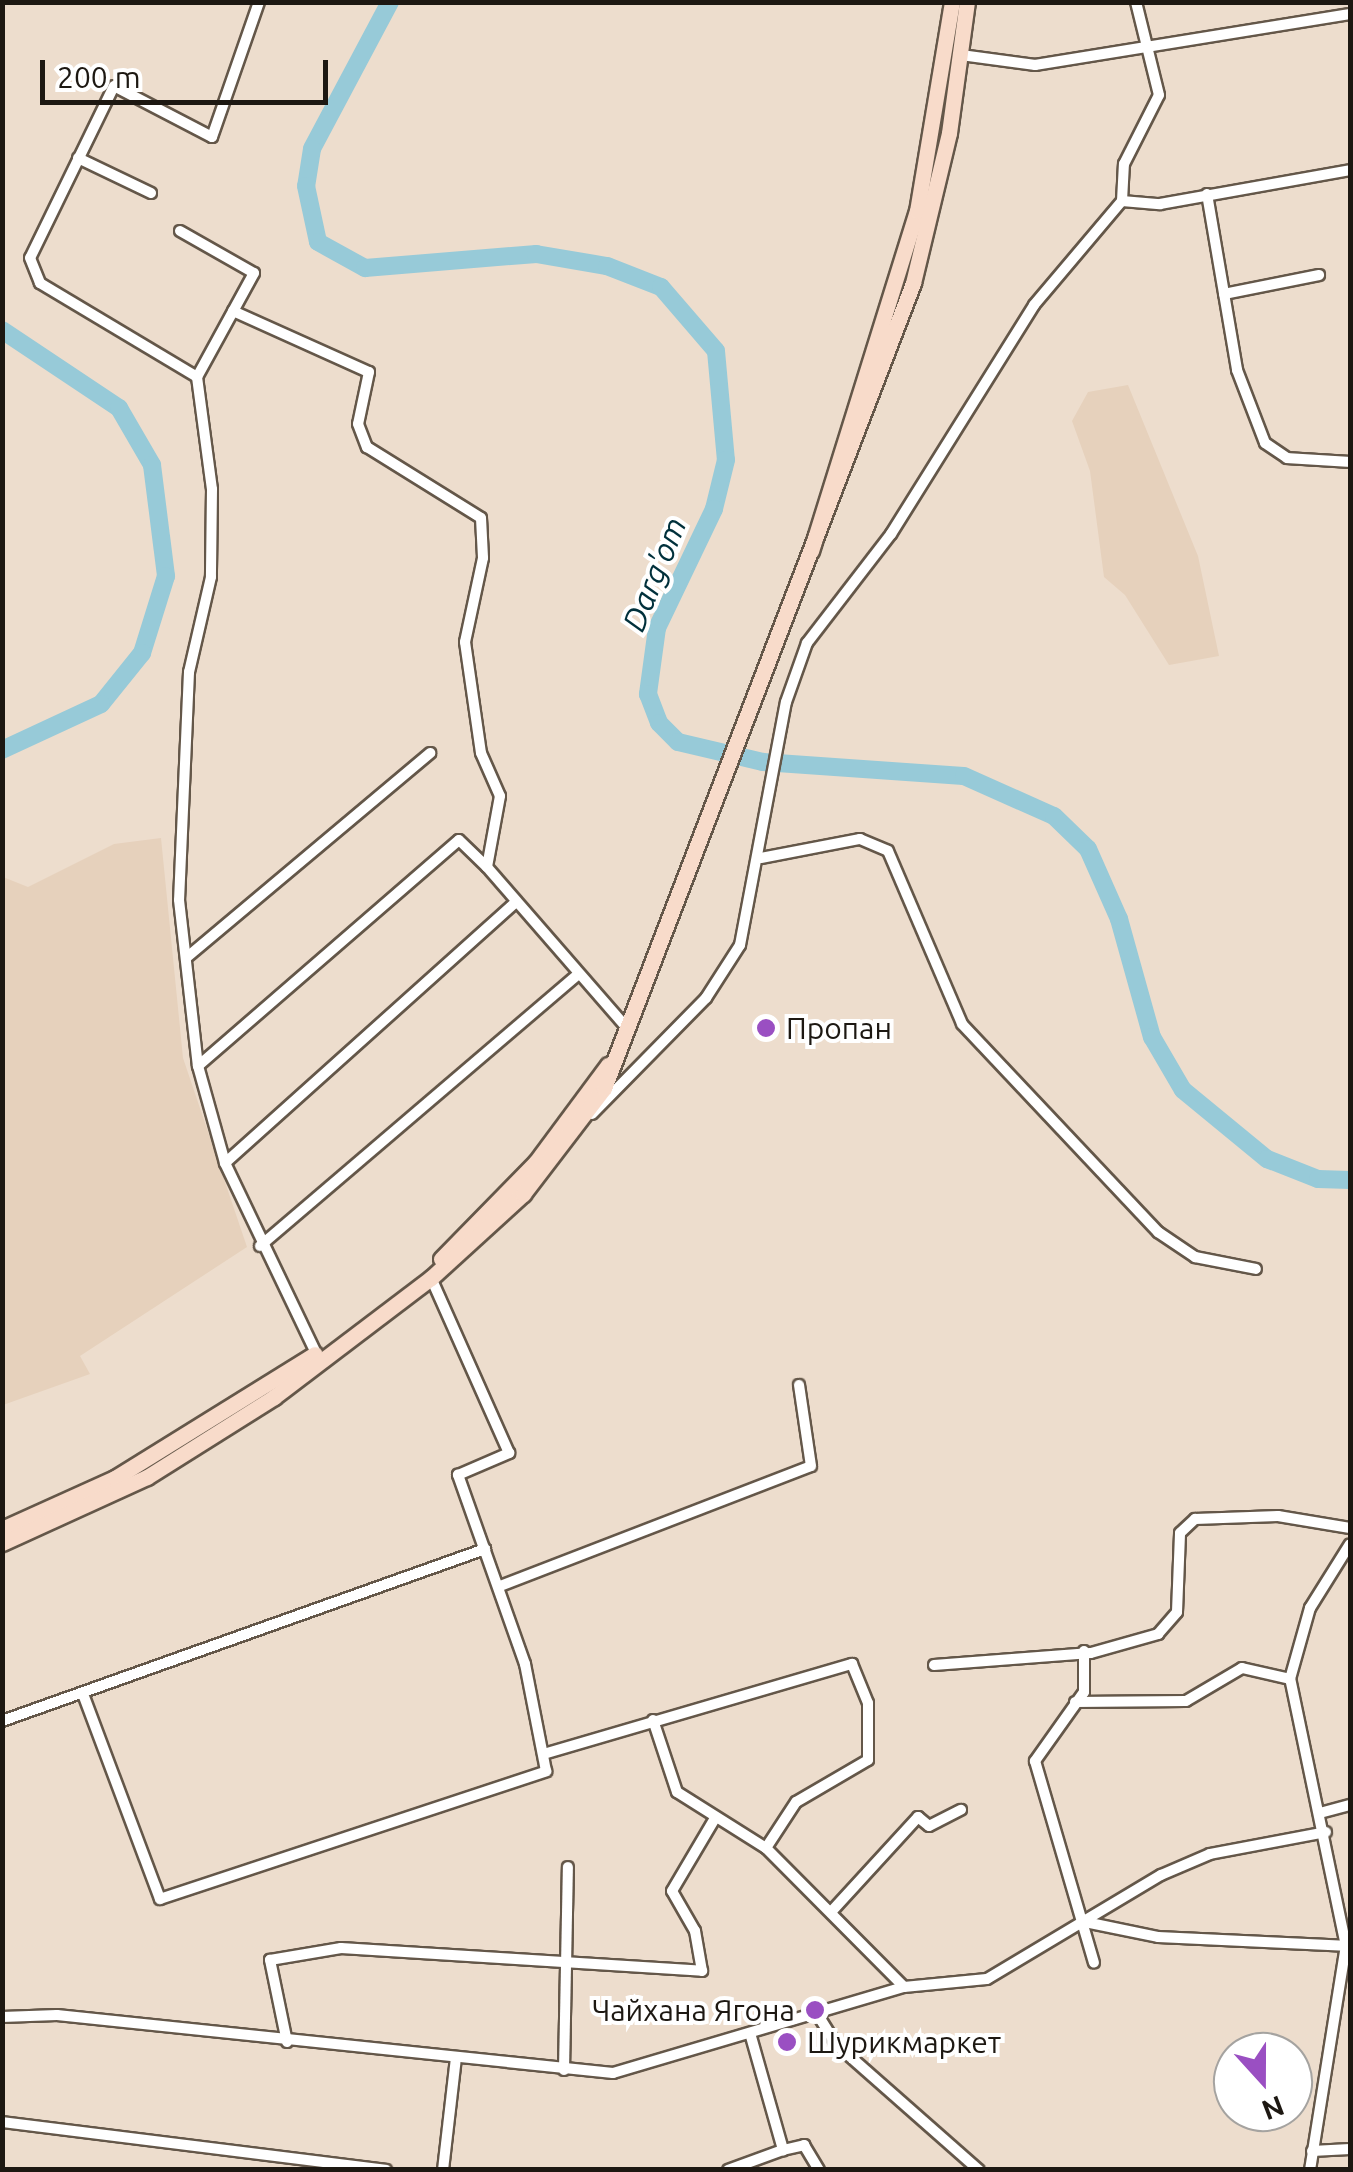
<!DOCTYPE html>
<meta charset="utf-8">
<style>
body{margin:0}
#map{position:relative;width:1353px;height:2172px;overflow:hidden;background:#edddcd;font-family:Ubuntu,sans-serif}
div>[style]{position:absolute}
[style*='--x']{left:calc(var(--x)*1px);top:calc(var(--y)*1px);width:calc(var(--w)*1px);rotate:calc(var(--a)*1deg)}
.built>*{inset:0;background:#e6d1bc}
.river>*{height:18px;margin:-9px;padding:0 9px;transform-origin:9px;border-radius:9px;background:#97cad8}
.roads{filter:drop-shadow(2px 0 #645749) drop-shadow(-2px 0 #645749) drop-shadow(0 2px #645749) drop-shadow(0 -2px #645749)}
.street>*{height:10px;margin:-5px;padding:0 5px;transform-origin:5px;border-radius:5px;background:#fff}
.primary>*{height:15px;margin:-7.5px;padding:0 7.5px;transform-origin:7.5px;border-radius:7.5px;background:#f8dbca}
.dots>*{width:28px;height:28px;translate:-50% -50%;box-sizing:border-box;border:5px solid #fff;border-radius:50%}
span{translate:-50% -50%;white-space:nowrap;text-align:center;line-height:1.15;-webkit-text-stroke:8px #fff;paint-order:stroke}
.poi-label{font-size:30px;color:#1d1812}
.left{translate:0 -50%;text-align:left}
.right{translate:-100% -50%;text-align:right}
.water-label{font-size:32px;color:#00303b;font-style:italic}
.frame{position:absolute;inset:0;border:5px solid #1d1812;pointer-events:none}
.north{position:absolute;left:1213px;top:2032px;width:100px;height:100px;box-sizing:border-box;background:#fff;border:2px solid #a5a3a0;border-radius:50%;rotate:159deg;font-size:28px;font-weight:700;line-height:40px;text-align:center;color:#1d1812}
.north::after{content:'';display:block;margin:auto;width:35px;height:45px;background:#9a4fc2;clip-path:polygon(50% 0,100% 100%,50% 72%,0 100%)}
.scale{position:absolute;left:40px;top:60px;width:288px;height:45px;box-sizing:border-box;border:5px solid #1d1812;border-top:0;padding-left:12px;font-size:30px;line-height:35px;white-space:nowrap;color:#1d1812;-webkit-text-stroke:8px #fff;paint-order:stroke}
</style>
<div id="map">
<div class="built">
<div style="clip-path:polygon(1128px 385px,1198px 556px,1219px 656px,1169px 665px,1125px 595px,1104px 577px,1090px 471px,1072px 421px,1088px 392px)"></div>
<div style="clip-path:polygon(161px 838px,183px 1058px,247px 1247px,80px 1356px,90px 1374px,3px 1405px,3px 877px,28px 887px,114px 844px)"></div>
</div>
<div class="river">
<div style="--x:390;--y:2;--w:166;--a:118"></div>
<div style="--x:312;--y:149;--w:37;--a:99"></div>
<div style="--x:306;--y:186;--w:57;--a:77.9"></div>
<div style="--x:318;--y:242;--w:54;--a:29"></div>
<div style="--x:365;--y:268;--w:172;--a:-4.7"></div>
<div style="--x:536;--y:254;--w:72;--a:9.6"></div>
<div style="--x:607;--y:266;--w:58;--a:21.3"></div>
<div style="--x:661;--y:287;--w:84;--a:49.3"></div>
<div style="--x:716;--y:351;--w:109;--a:84.8"></div>
<div style="--x:726;--y:460;--w:50;--a:103.8"></div>
<div style="--x:714;--y:509;--w:132;--a:115.6"></div>
<div style="--x:657;--y:628;--w:67;--a:97.8"></div>
<div style="--x:648;--y:694;--w:31;--a:69"></div>
<div style="--x:659;--y:723;--w:27;--a:45"></div>
<div style="--x:678;--y:742;--w:87;--a:13.2"></div>
<div style="--x:763;--y:762;--w:201;--a:4"></div>
<div style="--x:964;--y:776;--w:98;--a:24"></div>
<div style="--x:1054;--y:816;--w:47;--a:44.1"></div>
<div style="--x:1088;--y:849;--w:77;--a:66.1"></div>
<div style="--x:1119;--y:919;--w:123;--a:74.4"></div>
<div style="--x:1152;--y:1037;--w:61;--a:59.7"></div>
<div style="--x:1183;--y:1090;--w:109;--a:39.4"></div>
<div style="--x:1267;--y:1159;--w:55;--a:21.4"></div>
<div style="--x:1318;--y:1179;--w:32;--a:2"></div>
<div style="--x:2;--y:330;--w:141;--a:33.7"></div>
<div style="--x:119;--y:408;--w:66;--a:59.9"></div>
<div style="--x:152;--y:465;--w:112;--a:82.8"></div>
<div style="--x:166;--y:576;--w:81;--a:107.3"></div>
<div style="--x:142;--y:653;--w:65;--a:128.8"></div>
<div style="--x:101;--y:704;--w:109;--a:155.1"></div>
</div>
<div class="roads">
<div class="street">
<div style="--x:259;--y:2;--w:143;--a:109.2"></div>
<div style="--x:212;--y:137;--w:110;--a:-152.5"></div>
<div style="--x:114;--y:86;--w:191;--a:116"></div>
<div style="--x:30;--y:258;--w:27;--a:68"></div>
<div style="--x:40;--y:283;--w:183;--a:30.9"></div>
<div style="--x:197;--y:377;--w:113;--a:82.4"></div>
<div style="--x:212;--y:489;--w:88;--a:90.7"></div>
<div style="--x:211;--y:577;--w:98;--a:103"></div>
<div style="--x:189;--y:672;--w:228;--a:92.5"></div>
<div style="--x:179;--y:900;--w:167;--a:83.5"></div>
<div style="--x:198;--y:1066;--w:101;--a:74.4"></div>
<div style="--x:225;--y:1163;--w:211;--a:64.4"></div>
<div style="--x:961;--y:55;--w:75;--a:7.7"></div>
<div style="--x:1035;--y:65;--w:319;--a:-9.2"></div>
<div style="--x:78;--y:158;--w:81;--a:25.6"></div>
<div style="--x:1207;--y:194;--w:179;--a:80.3"></div>
<div style="--x:1237;--y:370;--w:78;--a:69"></div>
<div style="--x:1265;--y:443;--w:27;--a:34"></div>
<div style="--x:1287;--y:458;--w:63;--a:3.6"></div>
<div style="--x:1122;--y:201;--w:38;--a:5"></div>
<div style="--x:1160;--y:204;--w:193;--a:-10.1"></div>
<div style="--x:180;--y:231;--w:85;--a:29.6"></div>
<div style="--x:254;--y:273;--w:119;--a:118.7"></div>
<div style="--x:1224;--y:294;--w:97;--a:-11.3"></div>
<div style="--x:233;--y:311;--w:149;--a:24.2"></div>
<div style="--x:369;--y:372;--w:53;--a:101.9"></div>
<div style="--x:358;--y:424;--w:25;--a:69"></div>
<div style="--x:367;--y:447;--w:134;--a:31.9"></div>
<div style="--x:481;--y:518;--w:40;--a:87.1"></div>
<div style="--x:483;--y:558;--w:86;--a:102.1"></div>
<div style="--x:465;--y:642;--w:112;--a:81.8"></div>
<div style="--x:481;--y:753;--w:47;--a:66.2"></div>
<div style="--x:500;--y:796;--w:72;--a:100.4"></div>
<div style="--x:487;--y:867;--w:213;--a:49"></div>
<div style="--x:761;--y:858;--w:101;--a:-10.9"></div>
<div style="--x:860;--y:839;--w:30;--a:23"></div>
<div style="--x:888;--y:851;--w:188;--a:66.8"></div>
<div style="--x:962;--y:1024;--w:286;--a:46.7"></div>
<div style="--x:1158;--y:1232;--w:45;--a:34"></div>
<div style="--x:1195;--y:1257;--w:62;--a:11.1"></div>
<div style="--x:186;--y:958;--w:319;--a:-40"></div>
<div style="--x:198;--y:1066;--w:345;--a:-40.9"></div>
<div style="--x:459;--y:840;--w:39;--a:44"></div>
<div style="--x:592;--y:1114;--w:163;--a:-45.5"></div>
<div style="--x:706;--y:998;--w:63;--a:-57.3"></div>
<div style="--x:740;--y:945;--w:247;--a:-79.3"></div>
<div style="--x:786;--y:702;--w:63;--a:-70.4"></div>
<div style="--x:807;--y:643;--w:138;--a:-52.4"></div>
<div style="--x:891;--y:534;--w:270;--a:-58"></div>
<div style="--x:1034;--y:305;--w:136;--a:-49.8"></div>
<div style="--x:1122;--y:201;--w:37;--a:-87"></div>
<div style="--x:1124;--y:164;--w:77;--a:-63.1"></div>
<div style="--x:1159;--y:95;--w:96;--a:-103.9"></div>
<div style="--x:225;--y:1163;--w:389;--a:-41.9"></div>
<div style="--x:260;--y:1246;--w:419;--a:-40.5"></div>
<div style="--x:500;--y:1586;--w:333;--a:-21.1"></div>
<div style="--x:811;--y:1466;--w:82;--a:-98.4"></div>
<div style="--x:1084;--y:1651;--w:41;--a:90"></div>
<div style="--x:1084;--y:1692;--w:85;--a:125.4"></div>
<div style="--x:1035;--y:1761;--w:210;--a:73.7"></div>
<div style="--x:934;--y:1665;--w:157;--a:-4.4"></div>
<div style="--x:1091;--y:1653;--w:70;--a:-15.8"></div>
<div style="--x:1158;--y:1634;--w:29;--a:-49"></div>
<div style="--x:1177;--y:1612;--w:79;--a:-87.8"></div>
<div style="--x:1180;--y:1533;--w:21;--a:-43"></div>
<div style="--x:1195;--y:1519;--w:83;--a:-2.1"></div>
<div style="--x:1278;--y:1516;--w:73;--a:9.5"></div>
<div style="--x:83;--y:1694;--w:219;--a:69.4"></div>
<div style="--x:160;--y:1899;--w:407;--a:-18.3"></div>
<div style="--x:546;--y:1771;--w:109;--a:-101.1"></div>
<div style="--x:525;--y:1664;--w:201;--a:-109.5"></div>
<div style="--x:458;--y:1475;--w:56;--a:-23.3"></div>
<div style="--x:509;--y:1453;--w:192;--a:-114"></div>
<div style="--x:1075;--y:1702;--w:111;--a:-0.5"></div>
<div style="--x:1186;--y:1701;--w:65;--a:-30.5"></div>
<div style="--x:1242;--y:1668;--w:49;--a:12.9"></div>
<div style="--x:653;--y:1720;--w:76;--a:71.6"></div>
<div style="--x:677;--y:1792;--w:105;--a:32.2"></div>
<div style="--x:766;--y:1848;--w:196;--a:45.2"></div>
<div style="--x:2;--y:1721;--w:513;--a:-19.6"></div>
<div style="--x:547;--y:1753;--w:318;--a:-16.3"></div>
<div style="--x:852;--y:1664;--w:42;--a:67.7"></div>
<div style="--x:868;--y:1703;--w:57;--a:90"></div>
<div style="--x:868;--y:1760;--w:83;--a:149.7"></div>
<div style="--x:796;--y:1802;--w:55;--a:123.1"></div>
<div style="--x:1320;--y:1813;--w:31;--a:-15"></div>
<div style="--x:831;--y:1912;--w:129;--a:-47.5"></div>
<div style="--x:918;--y:1817;--w:14;--a:39"></div>
<div style="--x:929;--y:1826;--w:36;--a:-27"></div>
<div style="--x:1090;--y:1923;--w:69;--a:11.6"></div>
<div style="--x:1158;--y:1937;--w:192;--a:2.7"></div>
<div style="--x:816;--y:2012;--w:39;--a:58"></div>
<div style="--x:837;--y:2045;--w:189;--a:41.4"></div>
<div style="--x:2;--y:2017;--w:55;--a:-2.1"></div>
<div style="--x:57;--y:2015;--w:559;--a:5.96"></div>
<div style="--x:613;--y:2073;--w:303;--a:-16.5"></div>
<div style="--x:904;--y:1987;--w:83;--a:-5.5"></div>
<div style="--x:987;--y:1979;--w:203;--a:-30.9"></div>
<div style="--x:1161;--y:1875;--w:53;--a:-23.2"></div>
<div style="--x:1210;--y:1854;--w:118;--a:-10.7"></div>
<div style="--x:750;--y:2033;--w:122;--a:74.2"></div>
<div style="--x:783;--y:2150;--w:22;--a:-13"></div>
<div style="--x:804;--y:2145;--w:29;--a:59"></div>
<div style="--x:287;--y:2042;--w:84;--a:-101.7"></div>
<div style="--x:270;--y:1960;--w:72;--a:-9.6"></div>
<div style="--x:341;--y:1948;--w:362;--a:3.6"></div>
<div style="--x:702;--y:1971;--w:41;--a:-99.9"></div>
<div style="--x:695;--y:1931;--w:46;--a:-119.9"></div>
<div style="--x:672;--y:1891;--w:82;--a:-59.4"></div>
<div style="--x:564;--y:2070;--w:203;--a:-88.9"></div>
<div style="--x:2;--y:2122;--w:387;--a:7.1"></div>
<div style="--x:1312;--y:2151;--w:38;--a:-3"></div>
<div style="--x:443;--y:2170;--w:113;--a:-83.4"></div>
<div style="--x:728;--y:2170;--w:59;--a:-20"></div>
<div style="--x:1310;--y:2170;--w:227;--a:-80.9"></div>
<div style="--x:1346;--y:1946;--w:273;--a:-101.8"></div>
<div style="--x:1290;--y:1679;--w:74;--a:-74.3"></div>
<div style="--x:1310;--y:1608;--w:75;--a:-58"></div>
</div>
<div class="primary">
<div style="--x:811;--y:551;--w:356;--a:-72.7"></div>
<div style="--x:917;--y:211;--w:212;--a:-80.5"></div>
<div style="--x:441;--y:1259;--w:136;--a:-45.6"></div>
<div style="--x:536;--y:1162;--w:121;--a:-53.4"></div>
<div style="--x:2;--y:1529;--w:124;--a:-24.3"></div>
<div style="--x:115;--y:1478;--w:235;--a:-31.8"></div>
<div style="--x:2;--y:1543;--w:159;--a:-24.5"></div>
<div style="--x:147;--y:1477;--w:150;--a:-32.2"></div>
<div style="--x:274;--y:1397;--w:197;--a:-37.2"></div>
<div style="--x:431;--y:1278;--w:125;--a:-42.4"></div>
<div style="--x:523;--y:1194;--w:133;--a:-52.6"></div>
<div style="--x:604;--y:1088;--w:862;--a:-69"></div>
<div style="--x:913;--y:283;--w:154;--a:-76.5"></div>
<div style="--x:949;--y:133;--w:132;--a:-82.2"></div>
</div>
</div>
<div class="dots">
<div style="left:766px;top:1028px;background:#9a4fc2"></div>
<div style="left:815px;top:2010px;background:#9a4fc2"></div>
<div style="left:787px;top:2042px;background:#9a4fc2"></div>
</div>
<div class="poi-label">
<span class="left" style="left:786px;top:1028px">Пропан</span>
<span class="right" style="left:795px;top:2010px">Чайхана Ягона</span>
<span class="left" style="left:807px;top:2042px">Шурикмаркет</span>
</div>
<div class="water-label">
<span style="left:654px;top:574px;rotate:-68deg">Darg'om</span>
</div>
<div class="frame"></div>
<div class="north">N</div>
<div class="scale">200 m</div>
</div>
